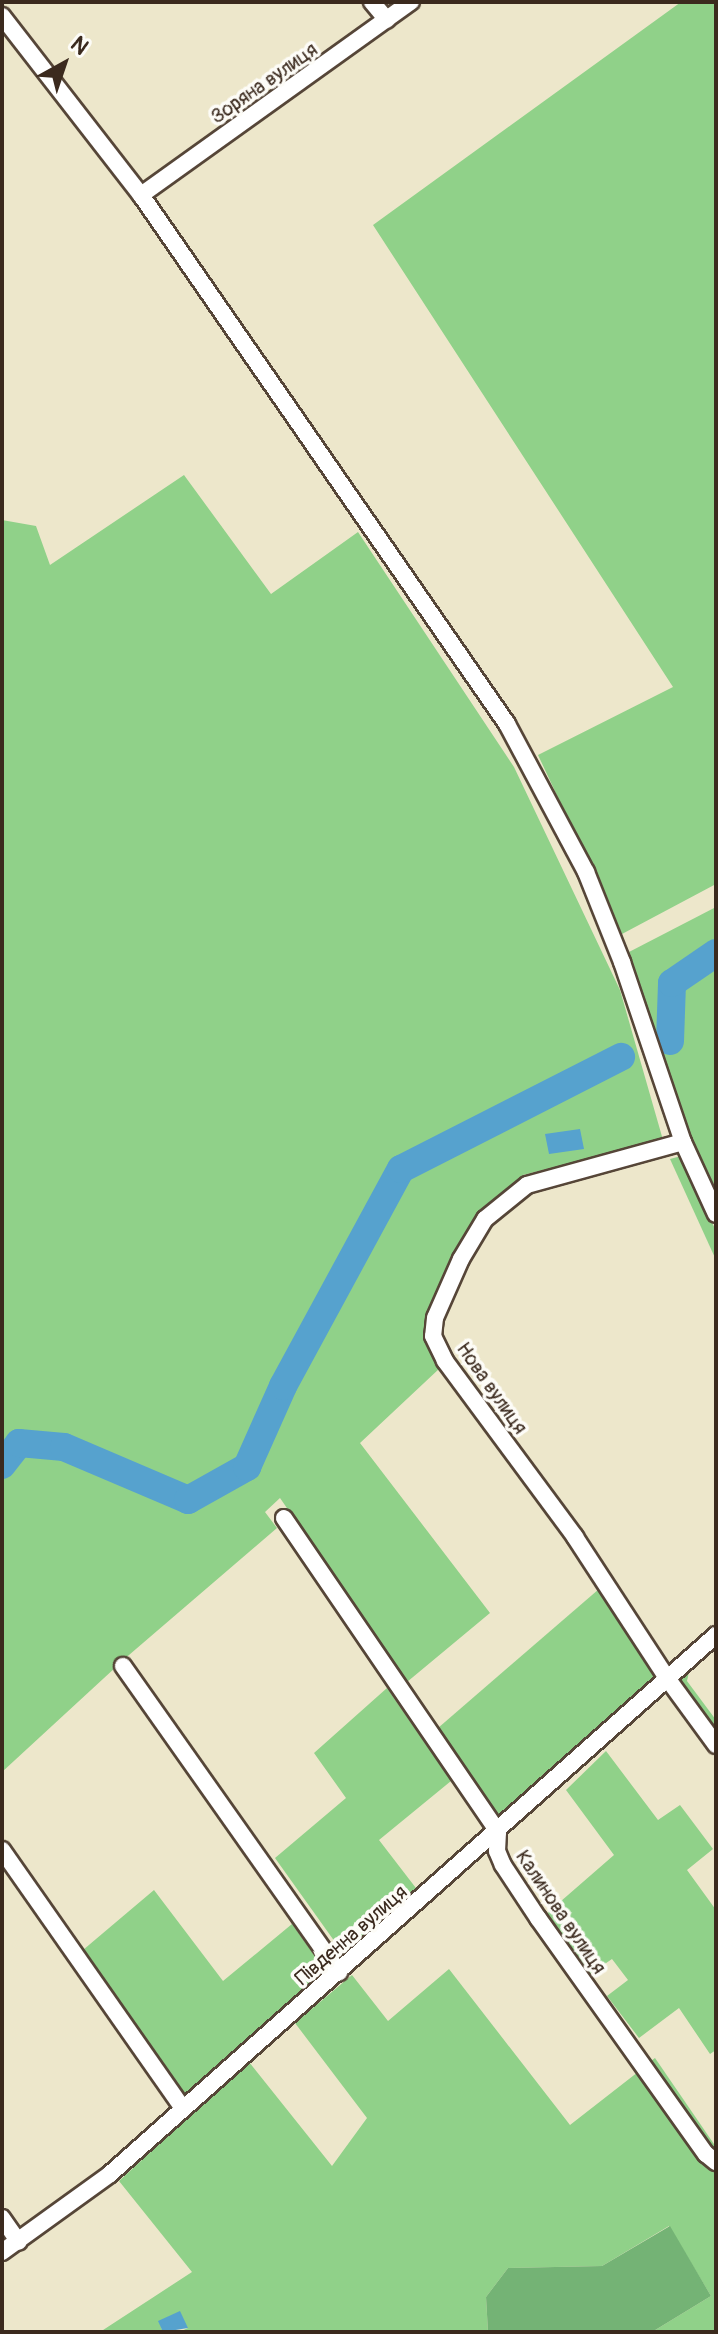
<!DOCTYPE html>
<meta charset="utf-8">
<style>
body{margin:0}
#map{position:relative;width:718px;height:2334px;overflow:hidden;background:#ede7cb;font-family:Pangolin,sans-serif}
div>[style]{position:absolute}
[style*='--x']{left:calc(var(--x)*1px);top:calc(var(--y)*1px);width:calc(var(--w)*1px);rotate:calc(var(--a)*1deg)}
.green>*{inset:0;background:#90d189}
.forest>*{inset:0;background:#74b375}
.water>*{inset:0;background:#56a2ce}
.river>*{height:28px;margin:-14px;padding:0 14px;transform-origin:14px;border-radius:14px;background:#56a2ce}
.roads{filter:drop-shadow(2px 0 #564638) drop-shadow(-2px 0 #564638) drop-shadow(0 2px #564638) drop-shadow(0 -2px #564638)}
.street>*{height:16px;margin:-8px;padding:0 8px;transform-origin:8px;border-radius:8px;background:#fff}
span{translate:-50% -50%;white-space:nowrap;text-align:center;line-height:1.15;-webkit-text-stroke:7px #fdfcf7;paint-order:stroke}
.street-label{font-size:20px;color:#3b2a1e}
.frame{position:absolute;inset:0;border:4px solid #3b2a1e;pointer-events:none}
.north{position:absolute;left:24px;top:24px;width:80px;height:80px;-webkit-text-stroke:6px #fdfcf7;paint-order:stroke;rotate:40deg;font-size:22px;font-weight:700;line-height:32px;text-align:center;color:#3b2a1e}
.north::after{content:'';display:block;margin:auto;width:28px;height:36px;background:#3b2a1e;clip-path:polygon(50% 0,100% 100%,50% 72%,0 100%)}
</style>
<div id="map">
<div class="green">
<div style="clip-path:polygon(681px 2px,716px 2px,716px 884px,622px 934px,538px 755px,673px 687px,373px 225px)"></div>
<div style="clip-path:polygon(184px 475px,271px 594px,358px 532px,514px 767px,620px 990px,663px 1140px,523px 1175px,480px 1212px,451px 1256px,427px 1317px,425px 1341px,440px 1368px,360px 1443px,490px 1613px,407px 1682px,280px 1498px,265px 1512px,277px 1528px,129px 1655px,2px 1772px,2px 520px,36px 526px,50px 565px)"></div>
<div style="clip-path:polygon(716px 907px,716px 1189px,693px 1141px,629px 952px)"></div>
<div style="clip-path:polygon(681px 1156px,716px 1231px,716px 1260px,670px 1159px)"></div>
<div style="clip-path:polygon(599px 1589px,656px 1678px,500px 1820px,438px 1728px)"></div>
<div style="clip-path:polygon(716px 1644px,716px 1649px,689px 1672px,687px 1681px,716px 1720px,716px 1734px,678px 1685px,678px 1678px)"></div>
<div style="clip-path:polygon(387px 1688px,451px 1781px,379px 1840px,419px 1892px,345px 1956px,275px 1858px,346px 1798px,314px 1753px)"></div>
<div style="clip-path:polygon(606px 1751px,658px 1820px,680px 1805px,713px 1849px,687px 1870px,716px 1910px,716px 2050px,710px 2054px,679px 2008px,639px 2038px,607px 1996px,628px 1980px,612px 1959px,590px 1974px,545px 1915px,614px 1855px,566px 1790px)"></div>
<div style="clip-path:polygon(154px 1890px,223px 1981px,292px 1924px,327px 1973px,185px 2094px,83px 1950px)"></div>
<div style="clip-path:polygon(449px 1969px,570px 2125px,638px 2072px,716px 2167px,716px 2332px,652px 2332px,711px 2296px,669px 2226px,602px 2266px,508px 2268px,486px 2297px,488px 2332px,179px 2332px,188px 2328px,159px 2321px,163px 2332px,100px 2332px,192px 2272px,119px 2181px,249px 2062px,332px 2166px,367px 2118px,295px 2023px,352px 1975px,388px 2021px)"></div>
<div style="clip-path:polygon(655px 2058px,716px 2147px,716px 2157px,648px 2063px)"></div>
</div>
<div class="forest">
<div style="clip-path:polygon(670px 2226px,711px 2296px,652px 2332px,488px 2332px,486px 2297px,508px 2268px,602px 2266px)"></div>
</div>
<div class="water">
<div style="clip-path:polygon(580px 1129px,584px 1149px,549px 1154px,545px 1134px)"></div>
<div style="clip-path:polygon(180px 2311px,188px 2328px,163px 2332px,158px 2321px)"></div>
</div>
<div class="river">
<div style="--x:670;--y:1041;--w:58;--a:-88"></div>
<div style="--x:672;--y:983;--w:53;--a:-34.3"></div>
<div style="--x:2;--y:1465;--w:28;--a:-52"></div>
<div style="--x:19;--y:1443;--w:45;--a:5.1"></div>
<div style="--x:64;--y:1447;--w:135;--a:23.1"></div>
<div style="--x:188;--y:1500;--w:68;--a:-29.2"></div>
<div style="--x:247;--y:1467;--w:89;--a:-66"></div>
<div style="--x:283;--y:1386;--w:247;--a:-61.5"></div>
<div style="--x:401;--y:1169;--w:247;--a:-27"></div>
</div>
<div class="roads">
<div class="street">
<div style="--x:372;--y:2;--w:23;--a:50"></div>
<div style="--x:2;--y:16;--w:227;--a:52.2"></div>
<div style="--x:141;--y:195;--w:643;--a:55.32"></div>
<div style="--x:507;--y:724;--w:168;--a:61.9"></div>
<div style="--x:586;--y:872;--w:97;--a:68.2"></div>
<div style="--x:622;--y:962;--w:190;--a:71.3"></div>
<div style="--x:683;--y:1142;--w:79;--a:65.4"></div>
<div style="--x:141;--y:195;--w:332;--a:-35.6"></div>
<div style="--x:683;--y:1142;--w:162;--a:164.6"></div>
<div style="--x:527;--y:1185;--w:54;--a:141"></div>
<div style="--x:485;--y:1219;--w:47;--a:121"></div>
<div style="--x:461;--y:1259;--w:64;--a:113.8"></div>
<div style="--x:435;--y:1318;--w:18;--a:96"></div>
<div style="--x:433;--y:1336;--w:28;--a:64"></div>
<div style="--x:445;--y:1361;--w:219;--a:53.5"></div>
<div style="--x:575;--y:1537;--w:168;--a:56.9"></div>
<div style="--x:667;--y:1678;--w:83;--a:53.8"></div>
<div style="--x:284;--y:1518;--w:380;--a:55.7"></div>
<div style="--x:498;--y:1832;--w:19;--a:93"></div>
<div style="--x:497;--y:1851;--w:15;--a:67"></div>
<div style="--x:503;--y:1865;--w:64;--a:56.6"></div>
<div style="--x:538;--y:1918;--w:290;--a:54.6"></div>
<div style="--x:706;--y:2154;--w:13;--a:39"></div>
<div style="--x:123;--y:1666;--w:375;--a:54.8"></div>
<div style="--x:2;--y:1850;--w:314;--a:55"></div>
<div style="--x:2;--y:2218;--w:29;--a:55"></div>
<div style="--x:2;--y:2252;--w:133;--a:-35.8"></div>
<div style="--x:110;--y:2174;--w:811;--a:-41.65"></div>
</div>
</div>
<div class="street-label">
<span style="left:264px;top:83px;rotate:-35deg">Зоряна вулиця</span>
<span style="left:492px;top:1388px;rotate:55deg">Нова вулиця</span>
<span style="left:561px;top:1912px;rotate:56deg">Калинова вулиця</span>
<span style="left:351px;top:1935px;rotate:-41deg">Південна вулиця</span>
</div>
<div class="frame"></div>
<div class="north">N</div>
</div>
